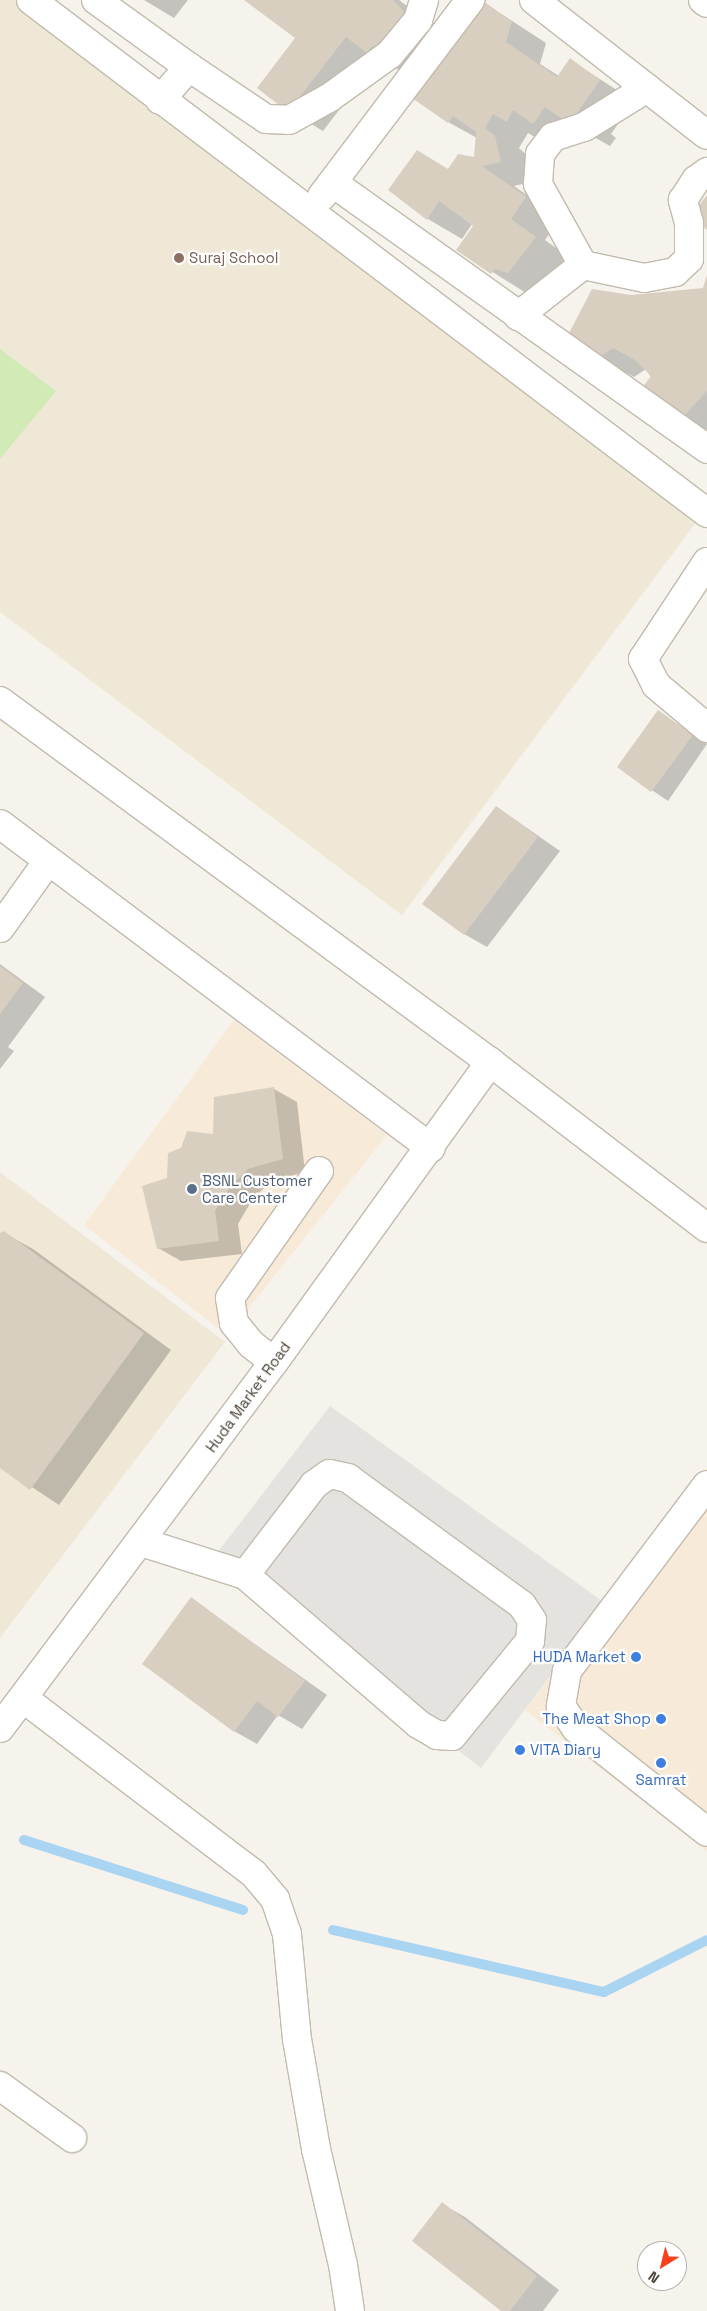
<!DOCTYPE html>
<style>
body{margin:0}
#map{position:relative;width:707px;height:2311px;overflow:hidden;background:#f6f3ec;font-family:"Space Grotesk",sans-serif}
div>[style]{position:absolute}
[style*='--x']{left:calc(var(--x)*1px);top:calc(var(--y)*1px);width:calc(var(--w)*1px);rotate:calc(var(--a)*1deg)}
.commercial>*{inset:0;background:#f7ead8}
.education>*{inset:0;background:#efe8d6}
.green>*{inset:0;background:#d2eab5}
.parking>*{inset:0;background:#e5e3e0}
.shadow>*{inset:0;background:#0003}
.stream>*{height:10px;margin:-5px;padding:0 5px;transform-origin:5px;border-radius:5px;background:#a9d4f2}
.building>*{inset:0;background:#d8cfc1}
.roads{filter:drop-shadow(1px 0 #c2bbae) drop-shadow(-1px 0 #c2bbae) drop-shadow(0 1px #c2bbae) drop-shadow(0 -1px #c2bbae)}
.minor>*{height:28px;margin:-14px;padding:0 14px;transform-origin:14px;border-radius:14px;background:#fff}
.dots>*{width:14px;height:14px;translate:-50% -50%;box-sizing:border-box;border:2px solid #fff;border-radius:50%}
span{translate:-50% -50%;white-space:nowrap;text-align:center;line-height:1.15;-webkit-text-stroke:4.5px #fff;paint-order:stroke}
.education-label{font-size:15px;color:#785e54}
.left{translate:0 -50%;text-align:left}
.service-label{font-size:15px;color:#4e5e75}
.street-label{font-size:15px;color:#4b4439}
.shop-label{font-size:15px;color:#366cbe}
.right{translate:-100% -50%;text-align:right}
.north{position:absolute;left:637px;top:2241px;width:50px;height:50px;box-sizing:border-box;background:#fff;border:1px solid #b7b4b0;border-radius:50%;rotate:216deg;font-size:14px;font-weight:700;line-height:20px;text-align:center;color:#4b4439}
.north::after{content:'';display:block;margin:auto;width:18px;height:22px;background:#fc3f1d;clip-path:polygon(50% 0,100% 100%,50% 72%,0 100%)}
</style>
<div id="map">
<div class="commercial">
<div style="clip-path:polygon(234px 1020px,387px 1135px,227px 1335px,84px 1225px)"></div>
<div style="clip-path:polygon(707px 1468px,707px 1851px,525px 1710px)"></div>
</div>
<div class="education">
<div style="clip-path:polygon(0 0,15px 0,701px 516px,402px 915px,0 612px)"></div>
<div style="clip-path:polygon(0 1172px,225px 1342px,0 1638px)"></div>
</div>
<div class="green">
<div style="clip-path:polygon(0 349px,56px 391px,0 459px)"></div>
</div>
<div class="parking">
<div style="clip-path:polygon(330px 1406px,605px 1603px,481px 1768px,211px 1561px)"></div>
</div>
<div class="shadow">
<div style="clip-path:polygon(144px 0,188px 0,174px 18px)"></div>
<div style="clip-path:polygon(246px 0,399px 0,435px 27px,402px 72px,379px 58px,323px 131px,289px 111px,296px 38px)"></div>
<div style="clip-path:polygon(480px 0,546px 43px,540px 64px,559px 76px,570px 60px,634px 101px,611px 134px,616px 138px,610px 146px,578px 128px,542px 141px,528px 133px,519px 148px,529px 157px,535px 181px,514px 186px,560px 218px,545px 240px,570px 258px,544px 292px,530px 288px,526px 293px,458px 250px,475px 226px,472px 224px,462px 239px,428px 219px,390px 190px,475px 159px,477px 138px,448px 122px)"></div>
<div style="clip-path:polygon(707px 277px,707px 433px,673px 414px,646px 369px,634px 377px,567px 339px,631px 296px,704px 289px)"></div>
<div style="clip-path:polygon(659px 712px,707px 744px,668px 801px,618px 767px)"></div>
<div style="clip-path:polygon(497px 807px,560px 851px,487px 947px,464px 934px)"></div>
<div style="clip-path:polygon(0 964px,45px 997px,8px 1047px,14px 1051px,0 1069px)"></div>
<div style="clip-path:polygon(274px 1089px,297px 1102px,305px 1172px,271px 1181px,252px 1200px,238px 1224px,242px 1254px,181px 1261px,158px 1248px,168px 1179px,214px 1135px)"></div>
<div style="clip-path:polygon(4px 1233px,33px 1249px,171px 1350px,59px 1505px,0 1466px,0 1234px)"></div>
<div style="clip-path:polygon(191px 1599px,327px 1695px,302px 1729px,278px 1715px,257px 1744px,234px 1731px)"></div>
<div style="clip-path:polygon(442px 2204px,465px 2217px,559px 2290px,543px 2311px,503px 2311px)"></div>
</div>
<div class="stream">
<div style="--x:24;--y:1840;--w:230;--a:17.7"></div>
<div style="--x:333;--y:1930;--w:278;--a:12.9"></div>
<div style="--x:604;--y:1992;--w:115;--a:-26.8"></div>
</div>
<div class="building">
<div style="clip-path:polygon(244px 0,393px 0,411px 19px,383px 55px,372px 46px,367px 53px,346px 37px,288px 112px,257px 88px,295px 38px)"></div>
<div style="clip-path:polygon(482px 0,512px 22px,506px 42px,557px 77px,570px 58px,600px 80px,577px 113px,582px 117px,575px 128px,545px 107px,533px 124px,513px 110px,507px 122px,493px 114px,485px 128px,495px 136px,501px 162px,482px 166px,526px 197px,511px 219px,536px 237px,508px 273px,495px 269px,491px 274px,456px 250px,473px 226px,439px 201px,427px 220px,388px 190px,417px 150px,448px 169px,458px 154px,474px 157px,476px 132px,453px 116px,448px 123px,409px 96px)"></div>
<div style="clip-path:polygon(707px 195px,707px 230px,690px 217px)"></div>
<div style="clip-path:polygon(707px 275px,707px 391px,681px 419px,637px 395px,651px 376px,635px 360px,613px 348px,598px 358px,566px 339px,592px 289px,631px 295px,703px 288px)"></div>
<div style="clip-path:polygon(658px 710px,693px 735px,651px 792px,617px 767px)"></div>
<div style="clip-path:polygon(496px 806px,538px 837px,464px 935px,422px 904px)"></div>
<div style="clip-path:polygon(0 966px,23px 983px,0 1014px)"></div>
<div style="clip-path:polygon(274px 1087px,283px 1159px,248px 1169px,230px 1187px,215px 1211px,219px 1241px,157px 1249px,142px 1186px,167px 1178px,168px 1153px,181px 1148px,187px 1131px,213px 1134px,214px 1097px)"></div>
<div style="clip-path:polygon(4px 1231px,144px 1333px,30px 1490px,0 1468px,0 1233px)"></div>
<div style="clip-path:polygon(191px 1597px,305px 1681px,278px 1717px,257px 1701px,234px 1732px,142px 1664px)"></div>
<div style="clip-path:polygon(442px 2202px,537px 2276px,510px 2311px,501px 2311px,412px 2241px)"></div>
</div>
<div class="roads">
<div class="minor">
<div style="--x:31;--y:0;--w:849;--a:37.19"></div>
<div style="--x:96;--y:0;--w:115;--a:35.8"></div>
<div style="--x:534;--y:0;--w:219;--a:38"></div>
<div style="--x:703;--y:0;--w:5;--a:37"></div>
<div style="--x:160;--y:100;--w:44;--a:-48.7"></div>
<div style="--x:189;--y:67;--w:93;--a:34"></div>
<div style="--x:266;--y:119;--w:23;--a:2"></div>
<div style="--x:289;--y:120;--w:46;--a:-28.8"></div>
<div style="--x:329;--y:98;--w:75;--a:-35.8"></div>
<div style="--x:390;--y:54;--w:44;--a:-50.5"></div>
<div style="--x:418;--y:20;--w:21;--a:-73"></div>
<div style="--x:333;--y:183;--w:459;--a:35.4"></div>
<div style="--x:322;--y:196;--w:246;--a:-52.9"></div>
<div style="--x:583;--y:265;--w:93;--a:-119.1"></div>
<div style="--x:538;--y:184;--w:30;--a:-86"></div>
<div style="--x:540;--y:154;--w:21;--a:-53"></div>
<div style="--x:553;--y:137;--w:33;--a:-18"></div>
<div style="--x:584;--y:127;--w:74;--a:-31.8"></div>
<div style="--x:518;--y:316;--w:83;--a:-38.1"></div>
<div style="--x:583;--y:265;--w:62;--a:12"></div>
<div style="--x:644;--y:278;--w:32;--a:-11"></div>
<div style="--x:675;--y:272;--w:19;--a:-43"></div>
<div style="--x:689;--y:259;--w:36;--a:-90"></div>
<div style="--x:689;--y:223;--w:24;--a:-105"></div>
<div style="--x:683;--y:200;--w:24;--a:-57"></div>
<div style="--x:696;--y:180;--w:14;--a:-36"></div>
<div style="--x:707;--y:562;--w:116;--a:123.4"></div>
<div style="--x:643;--y:659;--w:29;--a:63"></div>
<div style="--x:656;--y:685;--w:67;--a:40.1"></div>
<div style="--x:0;--y:701;--w:609;--a:36.38"></div>
<div style="--x:490;--y:1062;--w:273;--a:37.4"></div>
<div style="--x:0;--y:824;--w:539;--a:36.93"></div>
<div style="--x:0;--y:928;--w:82;--a:-54.4"></div>
<div style="--x:274;--y:1362;--w:29;--a:-142"></div>
<div style="--x:251;--y:1344;--w:27;--a:-129"></div>
<div style="--x:234;--y:1323;--w:25;--a:-99"></div>
<div style="--x:230;--y:1298;--w:155;--a:-55"></div>
<div style="--x:707;--y:1485;--w:233;--a:127"></div>
<div style="--x:567;--y:1671;--w:36;--a:100"></div>
<div style="--x:561;--y:1706;--w:27;--a:56"></div>
<div style="--x:576;--y:1728;--w:167;--a:38.4"></div>
<div style="--x:141;--y:1542;--w:109;--a:17.6"></div>
<div style="--x:245;--y:1575;--w:228;--a:40.7"></div>
<div style="--x:418;--y:1724;--w:22;--a:30"></div>
<div style="--x:437;--y:1735;--w:15;--a:4"></div>
<div style="--x:452;--y:1736;--w:123;--a:-50.6"></div>
<div style="--x:530;--y:1641;--w:21;--a:-85"></div>
<div style="--x:532;--y:1620;--w:18;--a:-124"></div>
<div style="--x:522;--y:1605;--w:215;--a:-143.9"></div>
<div style="--x:348;--y:1478;--w:19;--a:-168"></div>
<div style="--x:329;--y:1474;--w:19;--a:144"></div>
<div style="--x:314;--y:1485;--w:113;--a:127.5"></div>
<div style="--x:23;--y:1698;--w:290;--a:37.3"></div>
<div style="--x:254;--y:1874;--w:33;--a:50"></div>
<div style="--x:275;--y:1899;--w:37;--a:71"></div>
<div style="--x:287;--y:1934;--w:105;--a:84.6"></div>
<div style="--x:297;--y:2039;--w:112;--a:80.2"></div>
<div style="--x:316;--y:2149;--w:119;--a:76.9"></div>
<div style="--x:343;--y:2265;--w:47;--a:81.3"></div>
<div style="--x:0;--y:1728;--w:457;--a:-53.2"></div>
<div style="--x:274;--y:1362;--w:370;--a:-54.2"></div>
<div style="--x:0;--y:2086;--w:89;--a:35.8"></div>
</div>
</div>
<div class="dots">
<div style="left:179px;top:258px;background:#8d6e63"></div>
<div style="left:192px;top:1189px;background:#5c6f8a"></div>
<div style="left:636px;top:1657px;background:#3f7fe0"></div>
<div style="left:661px;top:1719px;background:#3f7fe0"></div>
<div style="left:520px;top:1750px;background:#3f7fe0"></div>
<div style="left:661px;top:1763px;background:#3f7fe0"></div>
</div>
<div class="education-label">
<span class="left" style="left:189px;top:258px">Suraj School</span>
</div>
<div class="service-label">
<span class="left" style="left:202px;top:1189px">BSNL Customer<br>Care Center</span>
</div>
<div class="street-label">
<span style="left:248px;top:1397px;rotate:-54deg">Huda Market Road</span>
</div>
<div class="shop-label">
<span class="right" style="left:626px;top:1657px">HUDA Market</span>
<span class="right" style="left:651px;top:1719px">The Meat Shop</span>
<span class="left" style="left:530px;top:1750px">VITA Diary</span>
<span style="left:661px;top:1780px">Samrat</span>
</div>
<div class="north">N</div>
</div>
